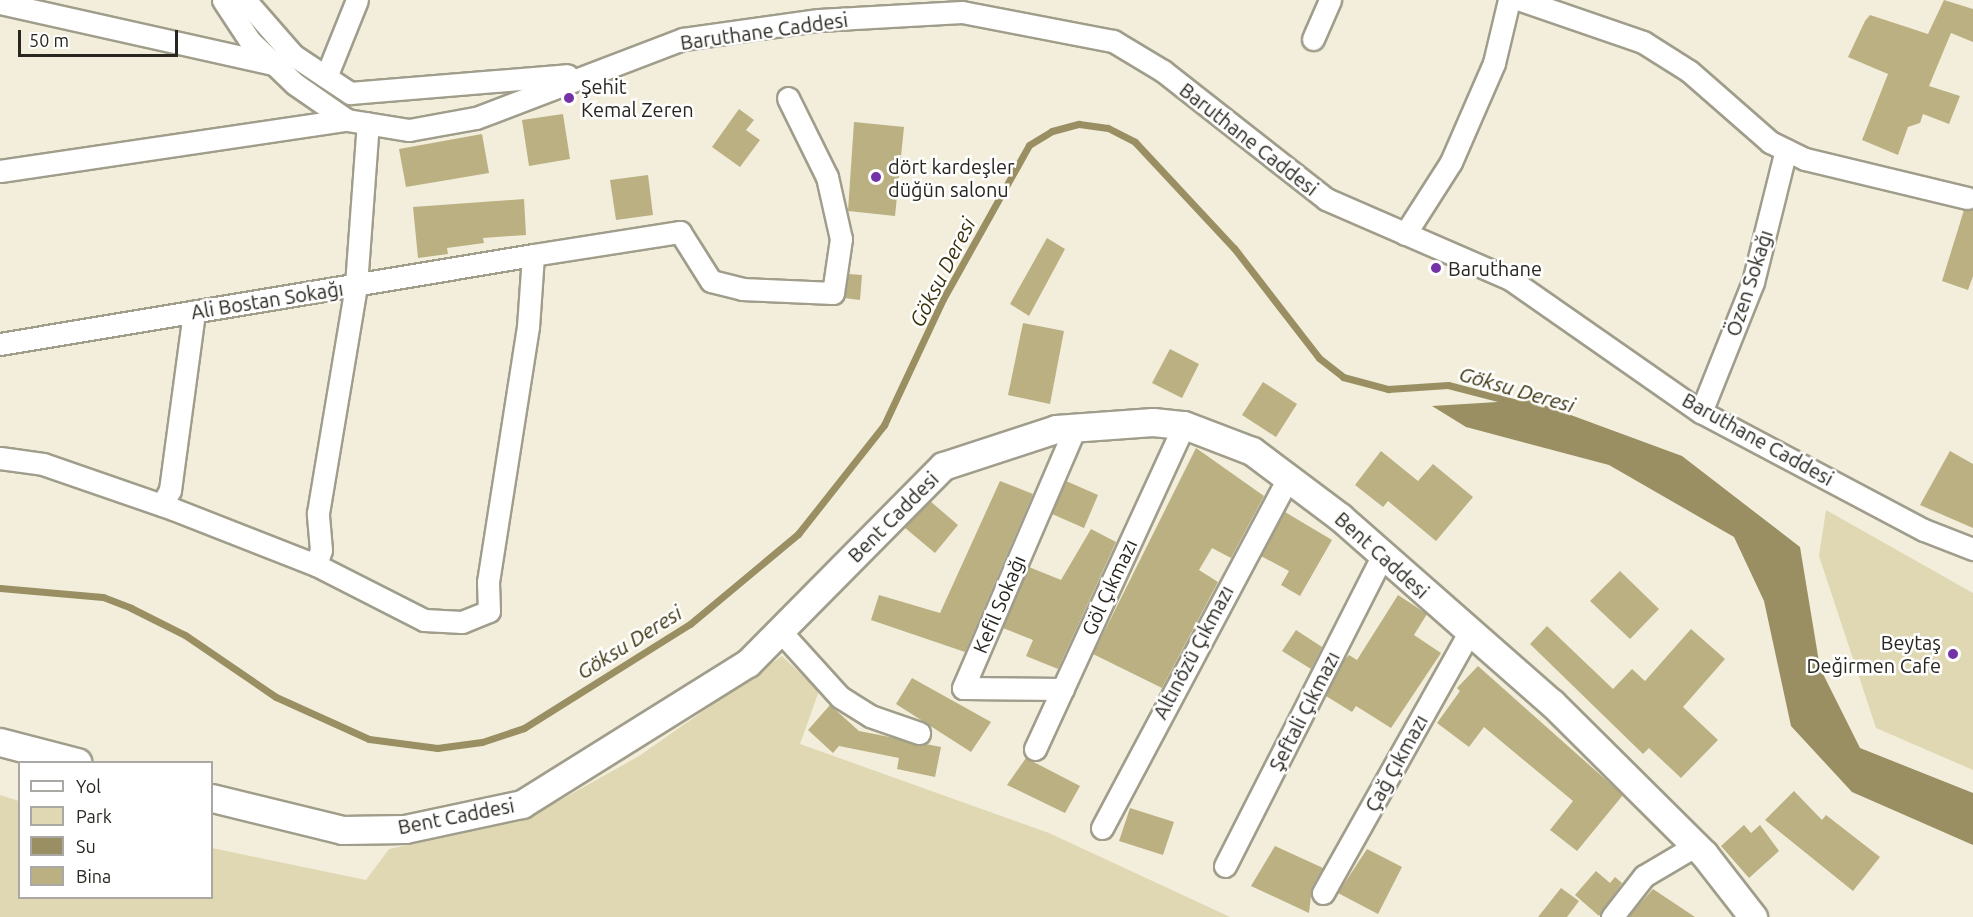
<!DOCTYPE html>
<meta charset="utf-8">
<style>
body{margin:0}
#map{position:relative;width:1973px;height:917px;overflow:hidden;background:#f2eedb;font-family:Ubuntu,sans-serif}
div>[style]{position:absolute}
[style*='--x']{left:calc(var(--x)*1px);top:calc(var(--y)*1px);width:calc(var(--w)*1px);rotate:calc(var(--a)*1deg)}
.green>*{inset:0;background:#e0d8b3}
.water>*{inset:0;background:#9a8f62}
.stream>*{height:7px;margin:-3.5px;padding:0 3.5px;transform-origin:3.5px;border-radius:3.5px;background:#9a8f62}
.building>*{inset:0;background:#bbb082}
.roads{filter:drop-shadow(2px 0 #a09d8b) drop-shadow(-2px 0 #a09d8b) drop-shadow(0 2px #a09d8b) drop-shadow(0 -2px #a09d8b)}
.minor>*{height:21px;margin:-10.5px;padding:0 10.5px;transform-origin:10.5px;border-radius:10.5px;background:#fff}
.tertiary>*{height:27px;margin:-13.5px;padding:0 13.5px;transform-origin:13.5px;border-radius:13.5px;background:#fff}
.dots>*{width:16px;height:16px;translate:-50% -50%;box-sizing:border-box;border:3px solid #fff;border-radius:50%}
span{translate:-50% -50%;white-space:nowrap;text-align:center;line-height:1.15;-webkit-text-stroke:5px #fff;paint-order:stroke}
.street-label{font-size:20px;color:#28261f}
.poi-label{font-size:20px;color:#28261f}
.left{translate:0 -50%;text-align:left}
.right{translate:-100% -50%;text-align:right}
.water-label{font-size:21px;color:#3b320c;font-style:italic}
.legend{position:absolute;left:18px;top:761px;width:195px;height:138px;box-sizing:border-box;background:#fff;border:2px solid #a9a8a5;margin:0;padding:8px 10px;list-style:none;font-size:18px;color:#28261f}
.legend li{display:flex;align-items:center;gap:12px;height:30px}
.legend b{width:30px;border:2px solid #a9a8a5}
.scale{position:absolute;left:18px;top:30px;width:160px;height:27px;box-sizing:border-box;border:3px solid #28261f;border-top:0;padding-left:8px;font-size:18px;line-height:21px;white-space:nowrap;color:#28261f;-webkit-text-stroke:4px #fff;paint-order:stroke}
</style>
<div id="map">
<div class="green">
<div style="clip-path:polygon(1826px 510px,1973px 593px,1973px 770px,1876px 728px,1819px 556px)"></div>
<div style="clip-path:polygon(782px 656px,819px 691px,800px 744px,1049px 833px,1230px 917px,0 917px,0 795px,19px 801px,20px 898px,212px 898px,212px 848px,366px 880px,389px 849px,525px 820px,639px 756px)"></div>
</div>
<div class="water">
<div style="clip-path:polygon(1530px 400px,1682px 456px,1800px 547px,1820px 668px,1860px 748px,1973px 793px,1973px 845px,1852px 792px,1791px 726px,1764px 601px,1734px 537px,1609px 465px,1466px 427px,1432px 406px)"></div>
</div>
<div class="stream">
<div style="--x:0;--y:588;--w:103;--a:5"></div>
<div style="--x:103;--y:597;--w:30;--a:21"></div>
<div style="--x:131;--y:608;--w:60;--a:26.6"></div>
<div style="--x:185;--y:635;--w:110;--a:34.3"></div>
<div style="--x:276;--y:697;--w:102;--a:24.3"></div>
<div style="--x:369;--y:739;--w:69;--a:7.5"></div>
<div style="--x:437;--y:748;--w:45;--a:-7.6"></div>
<div style="--x:482;--y:742;--w:44;--a:-18.4"></div>
<div style="--x:524;--y:728;--w:196;--a:-32.1"></div>
<div style="--x:690;--y:624;--w:141;--a:-39.8"></div>
<div style="--x:798;--y:534;--w:139;--a:-51.7"></div>
<div style="--x:884;--y:425;--w:139;--a:-64.9"></div>
<div style="--x:943;--y:299;--w:176;--a:-60.8"></div>
<div style="--x:1029;--y:145;--w:27;--a:-31"></div>
<div style="--x:1052;--y:131;--w:28;--a:-15"></div>
<div style="--x:1079;--y:124;--w:29;--a:8"></div>
<div style="--x:1108;--y:128;--w:30;--a:27"></div>
<div style="--x:1135;--y:142;--w:145;--a:47"></div>
<div style="--x:1234;--y:248;--w:139;--a:52.3"></div>
<div style="--x:1319;--y:358;--w:31;--a:38"></div>
<div style="--x:1343;--y:377;--w:47;--a:14.9"></div>
<div style="--x:1388;--y:389;--w:60;--a:-3.8"></div>
<div style="--x:1448;--y:385;--w:71;--a:14.6"></div>
</div>
<div class="building">
<div style="clip-path:polygon(1944px 0,1973px 9px,1973px 42px,1951px 33px,1929px 86px,1960px 96px,1949px 124px,1923px 114px,1920px 123px,1908px 127px,1898px 155px,1862px 140px,1888px 74px,1848px 57px,1865px 21px,1870px 15px,1928px 34px)"></div>
<div style="clip-path:polygon(739px 109px,754px 120px,746px 130px,760px 140px,740px 167px,712px 147px)"></div>
<div style="clip-path:polygon(563px 114px,570px 159px,529px 166px,522px 120px)"></div>
<div style="clip-path:polygon(854px 122px,904px 127px,895px 216px,848px 211px)"></div>
<div style="clip-path:polygon(482px 134px,489px 173px,406px 187px,399px 149px)"></div>
<div style="clip-path:polygon(648px 175px,653px 215px,616px 220px,610px 180px)"></div>
<div style="clip-path:polygon(524px 199px,526px 235px,483px 238px,484px 243px,447px 248px,448px 254px,418px 258px,413px 207px)"></div>
<div style="clip-path:polygon(1973px 209px,1973px 276px,1968px 290px,1942px 281px,1964px 210px)"></div>
<div style="clip-path:polygon(1047px 238px,1065px 249px,1029px 316px,1010px 304px)"></div>
<div style="clip-path:polygon(849px 274px,862px 275px,860px 300px,844px 298px)"></div>
<div style="clip-path:polygon(1023px 323px,1064px 331px,1050px 404px,1008px 395px)"></div>
<div style="clip-path:polygon(1170px 349px,1199px 364px,1182px 398px,1152px 383px)"></div>
<div style="clip-path:polygon(1263px 382px,1297px 404px,1276px 437px,1242px 415px)"></div>
<div style="clip-path:polygon(1196px 448px,1264px 496px,1231px 558px,1212px 548px,1199px 570px,1218px 582px,1162px 688px,1093px 654px)"></div>
<div style="clip-path:polygon(1381px 451px,1418px 481px,1433px 464px,1473px 497px,1436px 541px,1388px 501px,1383px 507px,1355px 485px)"></div>
<div style="clip-path:polygon(1950px 451px,1973px 464px,1973px 528px,1920px 505px)"></div>
<div style="clip-path:polygon(1000px 481px,1033px 494px,965px 652px,871px 620px,879px 595px,940px 613px)"></div>
<div style="clip-path:polygon(1066px 481px,1098px 495px,1084px 528px,1052px 514px)"></div>
<div style="clip-path:polygon(930px 501px,958px 525px,935px 553px,904px 527px)"></div>
<div style="clip-path:polygon(1285px 512px,1332px 540px,1300px 596px,1281px 585px,1289px 571px,1261px 556px)"></div>
<div style="clip-path:polygon(1091px 529px,1116px 542px,1058px 669px,1026px 656px,1033px 640px,1003px 628px,1029px 567px,1061px 580px)"></div>
<div style="clip-path:polygon(1620px 571px,1659px 609px,1630px 639px,1590px 601px)"></div>
<div style="clip-path:polygon(1398px 595px,1427px 614px,1414px 635px,1441px 653px,1391px 728px,1356px 706px,1352px 712px,1326px 696px,1344px 660px,1349px 655px,1357px 660px)"></div>
<div style="clip-path:polygon(1547px 626px,1613px 689px,1632px 669px,1645px 681px,1691px 629px,1725px 659px,1683px 707px,1718px 740px,1681px 778px,1649px 748px,1643px 754px,1530px 644px)"></div>
<div style="clip-path:polygon(1296px 630px,1322px 647px,1311px 669px,1282px 651px)"></div>
<div style="clip-path:polygon(1478px 666px,1623px 795px,1577px 851px,1550px 830px,1573px 801px,1484px 727px,1469px 747px,1437px 723px,1460px 691px,1457px 688px)"></div>
<div style="clip-path:polygon(912px 678px,991px 722px,971px 752px,896px 704px)"></div>
<div style="clip-path:polygon(830px 705px,859px 731px,941px 747px,935px 777px,897px 769px,899px 758px,839px 746px,833px 753px,808px 730px)"></div>
<div style="clip-path:polygon(1026px 758px,1080px 786px,1065px 813px,1007px 785px)"></div>
<div style="clip-path:polygon(1794px 791px,1822px 820px,1826px 815px,1880px 857px,1853px 891px,1765px 820px)"></div>
<div style="clip-path:polygon(1130px 808px,1174px 822px,1163px 855px,1119px 841px)"></div>
<div style="clip-path:polygon(1744px 825px,1751px 833px,1760px 825px,1779px 851px,1749px 878px,1721px 846px)"></div>
<div style="clip-path:polygon(1275px 846px,1323px 868px,1312px 887px,1309px 913px,1251px 886px)"></div>
<div style="clip-path:polygon(1367px 849px,1402px 867px,1378px 914px,1338px 893px)"></div>
<div style="clip-path:polygon(1596px 871px,1610px 883px,1615px 877px,1622px 883px,1599px 916px,1575px 895px)"></div>
<div style="clip-path:polygon(1561px 888px,1579px 901px,1567px 917px,1538px 917px)"></div>
<div style="clip-path:polygon(1653px 889px,1695px 917px,1628px 917px)"></div>
</div>
<div class="roads">
<div class="minor">
<div style="--x:223;--y:0;--w:49;--a:56.6"></div>
<div style="--x:250;--y:41;--w:62;--a:43.7"></div>
<div style="--x:295;--y:84;--w:63;--a:34.7"></div>
<div style="--x:347;--y:120;--w:63;--a:9.2"></div>
<div style="--x:409;--y:130;--w:68;--a:-10.2"></div>
<div style="--x:476;--y:118;--w:222;--a:-20.9"></div>
<div style="--x:683;--y:39;--w:137;--a:-8"></div>
<div style="--x:819;--y:20;--w:143;--a:-3.2"></div>
<div style="--x:962;--y:12;--w:154;--a:10.9"></div>
<div style="--x:1113;--y:41;--w:58;--a:31"></div>
<div style="--x:1163;--y:71;--w:207;--a:38.1"></div>
<div style="--x:1326;--y:199;--w:201;--a:23.5"></div>
<div style="--x:1510;--y:279;--w:233;--a:34.9"></div>
<div style="--x:1701;--y:412;--w:252;--a:27.9"></div>
<div style="--x:1924;--y:530;--w:53;--a:21.2"></div>
<div style="--x:245;--y:0;--w:73;--a:48.9"></div>
<div style="--x:293;--y:55;--w:69;--a:33.7"></div>
<div style="--x:350;--y:93;--w:218;--a:-4.7"></div>
<div style="--x:1521;--y:0;--w:129;--a:19"></div>
<div style="--x:1643;--y:42;--w:54;--a:32.2"></div>
<div style="--x:1689;--y:71;--w:108;--a:41.2"></div>
<div style="--x:1770;--y:142;--w:39;--a:26"></div>
<div style="--x:1805;--y:159;--w:167;--a:13.5"></div>
<div style="--x:0;--y:3;--w:281;--a:12.6"></div>
<div style="--x:1313;--y:39;--w:43;--a:-66.4"></div>
<div style="--x:326;--y:77;--w:83;--a:-68.1"></div>
<div style="--x:0;--y:171;--w:351;--a:-8.4"></div>
<div style="--x:1405;--y:234;--w:85;--a:-57.4"></div>
<div style="--x:1451;--y:162;--w:108;--a:-66.5"></div>
<div style="--x:1494;--y:63;--w:65;--a:-76.6"></div>
<div style="--x:0;--y:344;--w:540;--a:-9.48"></div>
<div style="--x:1701;--y:412;--w:140;--a:-68.2"></div>
<div style="--x:1753;--y:282;--w:136;--a:-76"></div>
<div style="--x:0;--y:458;--w:43;--a:7.9"></div>
<div style="--x:43;--y:464;--w:138;--a:19.1"></div>
<div style="--x:173;--y:509;--w:154;--a:21.4"></div>
<div style="--x:316;--y:565;--w:121;--a:27"></div>
<div style="--x:424;--y:620;--w:38;--a:3"></div>
<div style="--x:462;--y:622;--w:29;--a:-22"></div>
<div style="--x:489;--y:611;--w:29;--a:-92"></div>
<div style="--x:488;--y:582;--w:258;--a:-81.1"></div>
<div style="--x:528;--y:327;--w:72;--a:-86"></div>
<div style="--x:533;--y:255;--w:149;--a:-8.9"></div>
<div style="--x:680;--y:232;--w:58;--a:57.7"></div>
<div style="--x:711;--y:281;--w:32;--a:14"></div>
<div style="--x:742;--y:289;--w:91;--a:2.5"></div>
<div style="--x:833;--y:293;--w:55;--a:-81.6"></div>
<div style="--x:841;--y:239;--w:64;--a:-102.7"></div>
<div style="--x:827;--y:177;--w:88;--a:-116.3"></div>
<div style="--x:162;--y:505;--w:17;--a:-62"></div>
<div style="--x:170;--y:490;--w:180;--a:-82.3"></div>
<div style="--x:316;--y:565;--w:16;--a:-72"></div>
<div style="--x:321;--y:550;--w:37;--a:-95"></div>
<div style="--x:318;--y:513;--w:231;--a:-80.5"></div>
<div style="--x:356;--y:285;--w:162;--a:-85.8"></div>
<div style="--x:782;--y:633;--w:86;--a:47.8"></div>
<div style="--x:840;--y:697;--w:36;--a:32"></div>
<div style="--x:870;--y:716;--w:52;--a:19.1"></div>
<div style="--x:1063;--y:689;--w:100;--a:-179.4"></div>
<div style="--x:963;--y:688;--w:283;--a:-66.7"></div>
<div style="--x:1035;--y:749;--w:357;--a:-65.3"></div>
<div style="--x:1102;--y:828;--w:396;--a:-62"></div>
<div style="--x:1225;--y:866;--w:347;--a:-63.1"></div>
<div style="--x:1323;--y:893;--w:298;--a:-60.7"></div>
<div style="--x:1612;--y:917;--w:52;--a:-52"></div>
<div style="--x:1644;--y:876;--w:59;--a:-30.5"></div>
</div>
<div class="tertiary">
<div style="--x:0;--y:742;--w:80;--a:14.6"></div>
<div style="--x:212;--y:798;--w:134;--a:13.8"></div>
<div style="--x:342;--y:830;--w:63;--a:-0.9"></div>
<div style="--x:405;--y:829;--w:120;--a:-12.1"></div>
<div style="--x:522;--y:804;--w:266;--a:-32"></div>
<div style="--x:748;--y:663;--w:277;--a:-45.3"></div>
<div style="--x:943;--y:466;--w:119;--a:-18.1"></div>
<div style="--x:1056;--y:429;--w:97;--a:-4.1"></div>
<div style="--x:1153;--y:422;--w:31;--a:6"></div>
<div style="--x:1184;--y:425;--w:73;--a:20.9"></div>
<div style="--x:1252;--y:451;--w:110;--a:36.9"></div>
<div style="--x:1340;--y:517;--w:282;--a:41.3"></div>
<div style="--x:1552;--y:703;--w:214;--a:44.8"></div>
<div style="--x:1704;--y:854;--w:80;--a:52.1"></div>
</div>
</div>
<div class="dots">
<div style="left:569px;top:98px;background:#7432a7"></div>
<div style="left:876px;top:177px;background:#7432a7"></div>
<div style="left:1436px;top:268px;background:#7432a7"></div>
<div style="left:1953px;top:654px;background:#7432a7"></div>
</div>
<div class="street-label">
<span style="left:764px;top:31px;rotate:-8deg">Baruthane Caddesi</span>
<span style="left:1249px;top:139px;rotate:38deg">Baruthane Caddesi</span>
<span style="left:1749px;top:283px;rotate:-72deg">Özen Sokağı</span>
<span style="left:267px;top:300px;rotate:-9deg">Ali Bostan Sokağı</span>
<span style="left:1758px;top:439px;rotate:29deg">Baruthane Caddesi</span>
<span style="left:893px;top:517px;rotate:-45deg">Bent Caddesi</span>
<span style="left:1382px;top:555px;rotate:42deg">Bent Caddesi</span>
<span style="left:1109px;top:587px;rotate:-65deg">Göl Çıkmazı</span>
<span style="left:999px;top:604px;rotate:-67deg">Kefil Sokağı</span>
<span style="left:1193px;top:652px;rotate:-62deg">Altınözü Çıkmazı</span>
<span style="left:1304px;top:711px;rotate:-63deg">Şeftali Çıkmazı</span>
<span style="left:1396px;top:763px;rotate:-61deg">Çağ Çıkmazı</span>
<span style="left:456px;top:816px;rotate:-11deg">Bent Caddesi</span>
</div>
<div class="poi-label">
<span class="left" style="left:581px;top:98px">Şehit<br>Kemal Zeren</span>
<span class="left" style="left:888px;top:178px">dört kardeşler<br>düğün salonu</span>
<span class="left" style="left:1448px;top:268px">Baruthane</span>
<span class="right" style="left:1941px;top:654px">Beytaş<br>Değirmen Cafe</span>
</div>
<div class="water-label">
<span style="left:942px;top:272px;rotate:-63deg">Göksu Deresi</span>
<span style="left:1517px;top:389px;rotate:16deg">Göksu Deresi</span>
<span style="left:629px;top:642px;rotate:-32deg">Göksu Deresi</span>
</div>
<ul class="legend">
<li><b style="height:8px;background:#fff"></b>Yol</li>
<li><b style="height:16px;background:#e0d8b3"></b>Park</li>
<li><b style="height:16px;background:#9a8f62"></b>Su</li>
<li><b style="height:16px;background:#bbb082"></b>Bina</li>
</ul>
<div class="scale">50 m</div>
</div>
